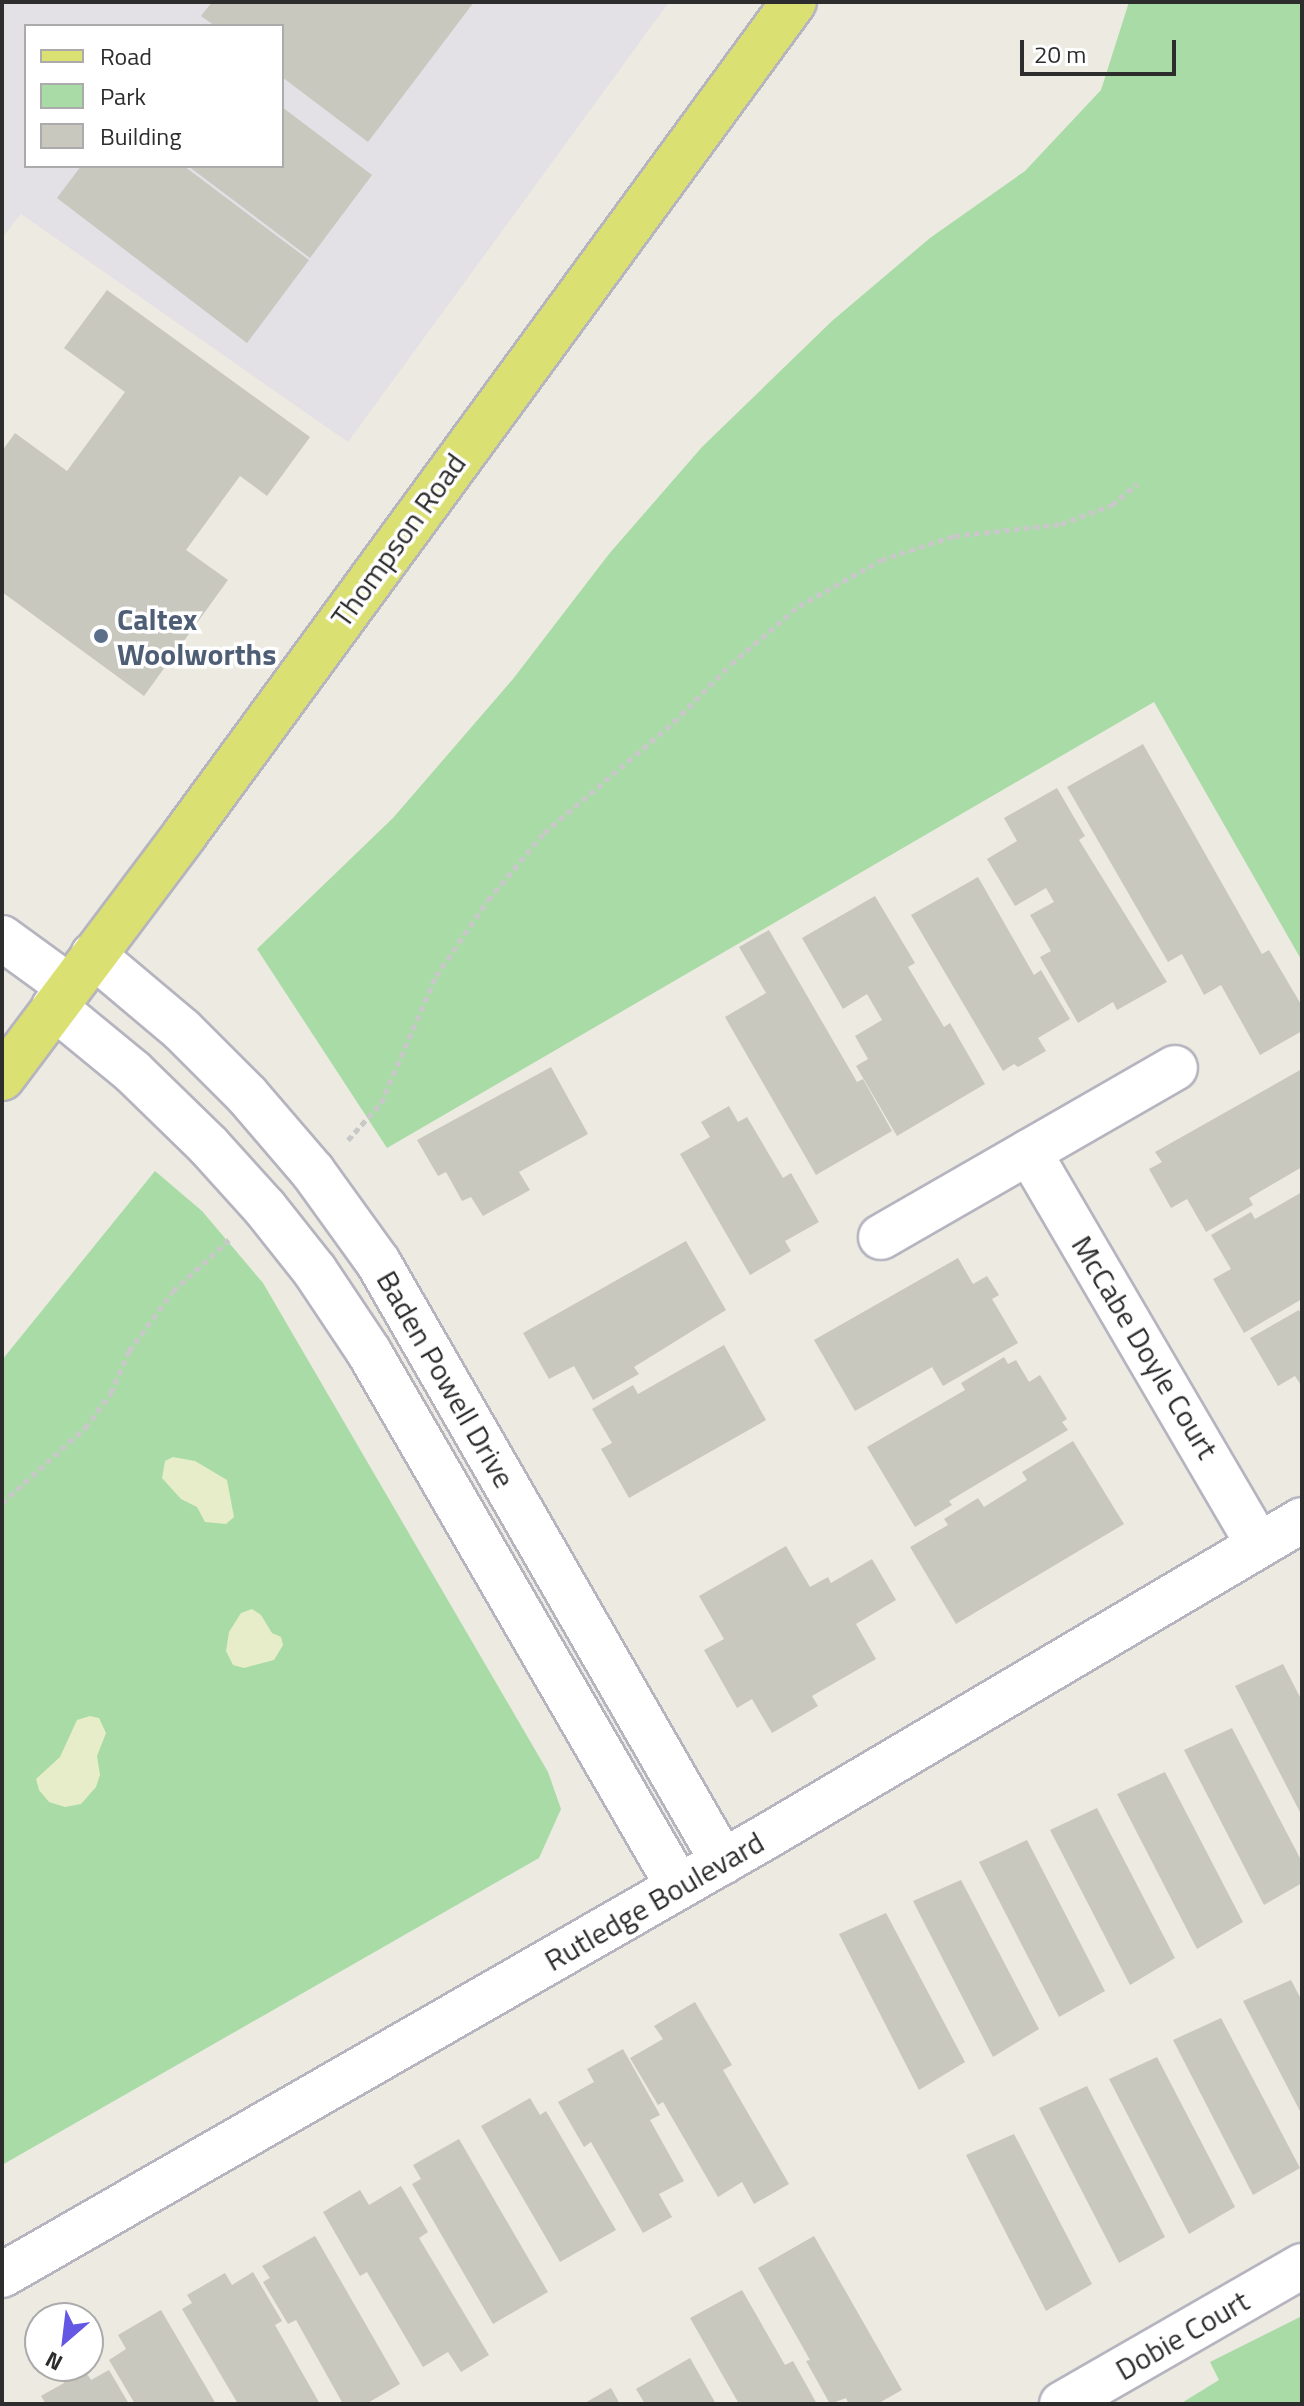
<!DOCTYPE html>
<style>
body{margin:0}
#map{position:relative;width:1304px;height:2406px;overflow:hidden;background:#eceae1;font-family:"Titillium Web",sans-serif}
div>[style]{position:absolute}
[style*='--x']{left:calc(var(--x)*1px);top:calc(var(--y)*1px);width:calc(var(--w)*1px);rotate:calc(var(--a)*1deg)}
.industrial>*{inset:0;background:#e3e0e6}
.green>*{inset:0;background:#a8dba5}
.sand>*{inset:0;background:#e8edc9}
.building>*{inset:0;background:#c9c8bf}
.path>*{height:5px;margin-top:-2.5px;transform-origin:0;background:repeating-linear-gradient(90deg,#c8c8c8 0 6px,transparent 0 10px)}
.roads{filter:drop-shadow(2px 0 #b5b4bf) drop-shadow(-2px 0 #b5b4bf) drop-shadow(0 2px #b5b4bf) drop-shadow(0 -2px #b5b4bf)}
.minor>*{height:44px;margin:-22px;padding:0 22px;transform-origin:22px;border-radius:22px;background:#fff}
.major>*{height:44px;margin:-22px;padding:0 22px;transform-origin:22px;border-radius:22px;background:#dbe072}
.dots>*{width:22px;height:22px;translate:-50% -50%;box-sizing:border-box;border:4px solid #fff;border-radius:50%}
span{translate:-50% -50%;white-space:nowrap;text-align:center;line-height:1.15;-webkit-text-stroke:7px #fff;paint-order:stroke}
.street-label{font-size:30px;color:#2d2d2d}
.service-label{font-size:30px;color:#4e5e75;font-weight:700}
.left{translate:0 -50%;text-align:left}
.frame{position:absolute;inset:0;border:4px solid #2d2d2d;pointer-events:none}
.legend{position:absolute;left:24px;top:24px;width:260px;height:144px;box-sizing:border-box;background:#fff;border:2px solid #ababab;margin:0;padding:10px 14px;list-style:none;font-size:24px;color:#2d2d2d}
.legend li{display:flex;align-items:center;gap:16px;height:40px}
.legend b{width:40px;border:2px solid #ababab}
.north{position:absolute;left:24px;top:2302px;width:80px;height:80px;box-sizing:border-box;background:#fff;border:2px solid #ababab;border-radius:50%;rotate:208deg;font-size:22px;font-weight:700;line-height:32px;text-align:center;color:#2d2d2d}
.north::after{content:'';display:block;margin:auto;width:28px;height:36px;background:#6357e4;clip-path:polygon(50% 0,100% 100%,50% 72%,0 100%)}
.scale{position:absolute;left:1020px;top:40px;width:156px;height:36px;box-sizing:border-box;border:4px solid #2d2d2d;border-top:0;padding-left:10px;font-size:24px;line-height:28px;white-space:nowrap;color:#2d2d2d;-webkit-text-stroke:6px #fff;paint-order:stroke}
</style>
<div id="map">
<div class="industrial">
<div style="clip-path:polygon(evenodd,2px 2px,669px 2px,348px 442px,21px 214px,2px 238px,2px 2px,26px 26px,282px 26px,282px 166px,26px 166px,26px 26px)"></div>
</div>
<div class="green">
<div style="clip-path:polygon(1129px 2px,1302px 2px,1302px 961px,1154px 702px,387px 1148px,257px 949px,393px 818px,513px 679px,609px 554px,702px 447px,832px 321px,930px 238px,1025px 171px,1101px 90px)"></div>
<div style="clip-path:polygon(155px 1171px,202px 1211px,263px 1283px,548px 1772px,561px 1809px,539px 1858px,2px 2165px,2px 1360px)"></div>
<div style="clip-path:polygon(1302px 2316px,1302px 2404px,1180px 2404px,1219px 2380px,1210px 2362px)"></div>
</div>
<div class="sand">
<div style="clip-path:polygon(173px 1457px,195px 1461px,227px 1480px,234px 1517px,226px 1524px,205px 1522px,197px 1507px,181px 1499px,162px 1478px,165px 1461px)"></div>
<div style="clip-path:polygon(252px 1609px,261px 1615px,272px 1633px,281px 1637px,283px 1645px,274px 1660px,244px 1668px,233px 1665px,226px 1651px,229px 1632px,241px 1613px)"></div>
<div style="clip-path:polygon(90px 1716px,99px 1718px,106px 1733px,97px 1756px,100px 1775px,96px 1787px,81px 1804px,65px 1807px,49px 1802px,39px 1790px,36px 1779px,60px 1757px,77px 1720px)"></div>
</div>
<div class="building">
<div style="clip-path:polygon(212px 2px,474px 2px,368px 142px,282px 77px,282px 26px,215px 26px,201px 16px)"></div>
<div style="clip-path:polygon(282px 107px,372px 175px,310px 258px,188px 166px,282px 166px)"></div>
<div style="clip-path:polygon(81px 166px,184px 166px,309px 260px,247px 343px,57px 198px)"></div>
<div style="clip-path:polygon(107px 290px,310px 437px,267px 496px,240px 476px,186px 550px,228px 580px,144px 696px,2px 592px,2px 451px,15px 433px,67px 471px,125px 392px,64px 348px)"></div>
<div style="clip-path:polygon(1143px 744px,1262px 954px,1269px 950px,1302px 1006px,1302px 1031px,1260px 1055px,1221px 985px,1204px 995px,1182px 954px,1168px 962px,1067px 787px)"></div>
<div style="clip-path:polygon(1057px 788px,1085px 836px,1079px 840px,1167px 982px,1117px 1010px,1113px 1002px,1078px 1023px,1040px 957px,1051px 951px,1030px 915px,1054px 902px,1046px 888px,1015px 906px,987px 859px,1017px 841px,1004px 818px)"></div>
<div style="clip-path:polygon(978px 877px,1034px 975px,1041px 970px,1070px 1019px,1038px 1038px,1046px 1051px,1018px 1067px,1014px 1064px,1003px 1071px,911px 915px)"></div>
<div style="clip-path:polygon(875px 896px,915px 963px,908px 967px,944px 1027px,950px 1023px,985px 1084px,897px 1136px,856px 1066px,868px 1059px,855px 1036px,882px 1020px,867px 994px,843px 1009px,802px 938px)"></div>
<div style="clip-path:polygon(769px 930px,857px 1082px,863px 1079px,892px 1131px,816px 1175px,725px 1017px,766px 993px,739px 947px)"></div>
<div style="clip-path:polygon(551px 1067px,588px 1134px,519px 1172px,530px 1190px,483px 1216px,471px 1197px,462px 1201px,446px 1172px,438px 1176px,417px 1140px)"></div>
<div style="clip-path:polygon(1302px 1069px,1302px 1167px,1249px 1198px,1253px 1205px,1206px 1232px,1187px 1199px,1171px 1208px,1149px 1169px,1162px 1162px,1155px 1152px)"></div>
<div style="clip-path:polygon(729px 1106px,738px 1122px,747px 1117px,783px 1178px,791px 1173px,819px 1222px,785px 1241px,791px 1251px,750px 1275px,680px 1154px,710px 1137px,701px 1122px)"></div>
<div style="clip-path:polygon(1302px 1192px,1302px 1299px,1244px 1333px,1213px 1279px,1231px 1269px,1211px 1235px,1251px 1212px,1255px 1219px)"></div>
<div style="clip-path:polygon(686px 1241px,726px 1310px,634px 1367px,639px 1374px,593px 1400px,574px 1366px,549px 1379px,523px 1333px)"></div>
<div style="clip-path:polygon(958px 1258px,973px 1284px,987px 1276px,999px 1295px,992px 1299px,1018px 1343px,943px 1386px,932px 1367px,855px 1411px,814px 1340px)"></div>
<div style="clip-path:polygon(1299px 1310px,1302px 1316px,1302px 1387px,1295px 1376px,1278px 1386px,1250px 1338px)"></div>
<div style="clip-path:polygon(724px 1345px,766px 1420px,629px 1498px,601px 1449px,612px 1443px,592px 1409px,633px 1385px,638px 1394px)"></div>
<div style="clip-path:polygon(1004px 1357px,1008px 1364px,1016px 1360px,1029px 1382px,1040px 1375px,1067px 1419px,1062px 1422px,1068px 1430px,949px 1501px,952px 1505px,915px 1527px,867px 1447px,965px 1390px,961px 1383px)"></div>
<div style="clip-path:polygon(1073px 1441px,1124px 1524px,956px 1624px,910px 1547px,948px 1525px,944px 1519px,978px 1498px,984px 1507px,1027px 1480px,1022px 1472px)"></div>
<div style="clip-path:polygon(786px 1546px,810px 1587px,828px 1577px,831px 1583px,872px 1559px,896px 1600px,856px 1624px,876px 1659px,812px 1696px,818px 1706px,772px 1733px,752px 1699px,737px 1708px,704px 1650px,724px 1639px,699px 1596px)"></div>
<div style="clip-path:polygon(1283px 1664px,1302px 1701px,1302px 1816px,1235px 1686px)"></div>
<div style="clip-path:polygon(1232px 1728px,1302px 1862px,1302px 1883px,1264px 1905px,1184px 1750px)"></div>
<div style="clip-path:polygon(1165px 1772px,1243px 1922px,1197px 1949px,1117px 1794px)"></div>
<div style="clip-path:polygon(1097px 1808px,1175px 1958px,1130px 1985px,1050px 1830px)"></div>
<div style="clip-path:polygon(1027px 1840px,1105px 1991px,1059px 2017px,979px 1862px)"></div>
<div style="clip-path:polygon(961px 1880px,1039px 2029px,993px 2057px,913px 1901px)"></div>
<div style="clip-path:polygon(886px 1913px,965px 2062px,919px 2090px,839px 1934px)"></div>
<div style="clip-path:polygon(1291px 1980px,1302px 2001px,1302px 2115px,1243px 2001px)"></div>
<div style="clip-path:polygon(695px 2002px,732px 2065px,723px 2070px,789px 2184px,754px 2204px,742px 2182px,718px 2197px,663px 2102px,658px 2105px,630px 2058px,663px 2039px,654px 2026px)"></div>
<div style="clip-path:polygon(1221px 2018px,1300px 2168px,1253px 2195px,1173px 2040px)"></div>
<div style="clip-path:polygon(623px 2049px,660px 2115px,650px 2120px,684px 2181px,659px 2194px,672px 2217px,643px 2233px,591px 2142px,584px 2147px,558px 2102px,594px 2082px,587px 2069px)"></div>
<div style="clip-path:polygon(1157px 2057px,1235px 2207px,1189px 2234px,1109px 2079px)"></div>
<div style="clip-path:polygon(1087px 2086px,1165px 2237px,1119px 2263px,1039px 2108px)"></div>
<div style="clip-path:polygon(530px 2098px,540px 2115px,546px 2111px,616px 2230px,560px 2262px,481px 2126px)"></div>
<div style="clip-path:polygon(1014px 2134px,1092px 2284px,1046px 2311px,966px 2155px)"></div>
<div style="clip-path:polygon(459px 2139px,548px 2292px,493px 2324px,412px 2184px,421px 2179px,413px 2165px)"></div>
<div style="clip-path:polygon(401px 2186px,428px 2232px,419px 2238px,489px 2355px,461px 2372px,448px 2352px,423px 2367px,367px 2272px,360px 2276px,323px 2212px,360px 2190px,369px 2205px)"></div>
<div style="clip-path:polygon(315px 2236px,400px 2384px,366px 2404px,343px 2404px,296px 2320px,288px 2324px,263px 2282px,270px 2278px,262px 2266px)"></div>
<div style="clip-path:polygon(814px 2236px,902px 2390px,877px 2404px,849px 2404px,846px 2398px,830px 2404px,806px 2361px,810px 2360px,758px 2268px)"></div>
<div style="clip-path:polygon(253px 2272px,282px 2321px,275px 2325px,320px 2404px,238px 2404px,182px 2309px,192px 2303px,187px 2295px,225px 2273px,232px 2285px)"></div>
<div style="clip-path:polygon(742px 2290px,785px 2365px,793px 2361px,817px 2404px,739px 2404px,690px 2318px)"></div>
<div style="clip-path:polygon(161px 2310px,216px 2404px,135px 2404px,109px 2360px,126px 2349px,118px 2335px)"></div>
<div style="clip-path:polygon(690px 2358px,716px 2404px,645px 2404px,636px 2389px)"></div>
<div style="clip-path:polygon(74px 2366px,82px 2366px,91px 2380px,109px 2370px,129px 2404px,46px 2404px,41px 2396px,64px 2383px,60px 2375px)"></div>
<div style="clip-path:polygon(611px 2388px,620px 2404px,583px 2404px)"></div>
</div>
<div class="path">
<div style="--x:348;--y:1140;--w:50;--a:-48.3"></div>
<div style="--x:381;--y:1103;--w:138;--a:-66.6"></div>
<div style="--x:436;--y:976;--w:92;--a:-55.6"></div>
<div style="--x:488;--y:900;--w:87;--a:-50.1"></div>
<div style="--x:544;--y:833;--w:171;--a:-40.5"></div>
<div style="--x:674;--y:722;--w:81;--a:-45.5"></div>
<div style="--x:731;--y:664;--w:89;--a:-40.5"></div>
<div style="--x:799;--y:606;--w:94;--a:-29.3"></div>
<div style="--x:881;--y:560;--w:77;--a:-18.2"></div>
<div style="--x:954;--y:536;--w:108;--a:-6.4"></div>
<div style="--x:1061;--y:524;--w:54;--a:-20.4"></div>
<div style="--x:1112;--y:505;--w:33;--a:-40"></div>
<div style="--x:2;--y:1503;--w:112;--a:-42.1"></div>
<div style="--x:85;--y:1428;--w:44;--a:-53.4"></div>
<div style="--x:111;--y:1393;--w:46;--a:-66.8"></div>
<div style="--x:129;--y:1351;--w:74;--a:-53.7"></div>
<div style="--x:173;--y:1291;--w:77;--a:-42.4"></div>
</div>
<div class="roads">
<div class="minor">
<div style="--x:2;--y:938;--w:82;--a:36"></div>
<div style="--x:93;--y:955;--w:116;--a:40.1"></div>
<div style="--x:182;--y:1030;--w:92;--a:45"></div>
<div style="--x:247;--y:1095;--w:101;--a:49.4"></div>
<div style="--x:313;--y:1172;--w:111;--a:54.2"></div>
<div style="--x:378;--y:1262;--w:692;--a:60.1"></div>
<div style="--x:54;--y:1007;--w:102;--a:39.4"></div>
<div style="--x:133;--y:1072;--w:105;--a:44.2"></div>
<div style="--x:208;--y:1145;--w:85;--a:47.9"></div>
<div style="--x:265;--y:1208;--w:80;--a:51.6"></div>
<div style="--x:315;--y:1271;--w:97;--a:56.3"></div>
<div style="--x:369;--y:1352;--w:617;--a:59.94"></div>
<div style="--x:1029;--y:1152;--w:454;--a:59.7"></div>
<div style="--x:881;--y:1237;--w:339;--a:-29.9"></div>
<div style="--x:2;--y:2275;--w:884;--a:-29.84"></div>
<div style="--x:769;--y:1835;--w:619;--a:-30.58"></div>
<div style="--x:1062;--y:2404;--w:277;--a:-29.9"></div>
</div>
<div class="major">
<div style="--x:2;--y:1078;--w:305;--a:-53.1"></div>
<div style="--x:185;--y:834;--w:1031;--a:-53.8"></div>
</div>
</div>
<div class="dots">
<div style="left:101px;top:636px;background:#5c6f8a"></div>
</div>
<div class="street-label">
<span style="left:398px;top:540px;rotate:-54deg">Thompson Road</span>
<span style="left:1145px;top:1347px;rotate:59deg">McCabe Doyle Court</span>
<span style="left:446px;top:1379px;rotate:60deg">Baden Powell Drive</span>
<span style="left:654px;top:1901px;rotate:-30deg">Rutledge Boulevard</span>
<span style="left:1182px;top:2335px;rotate:-30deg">Dobie Court</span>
</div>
<div class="service-label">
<span class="left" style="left:117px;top:636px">Caltex<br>Woolworths</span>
</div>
<div class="frame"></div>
<ul class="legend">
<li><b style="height:10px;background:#dbe072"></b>Road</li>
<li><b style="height:22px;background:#a8dba5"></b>Park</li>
<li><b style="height:22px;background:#c9c8bf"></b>Building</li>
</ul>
<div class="north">N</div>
<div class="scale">20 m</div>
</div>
